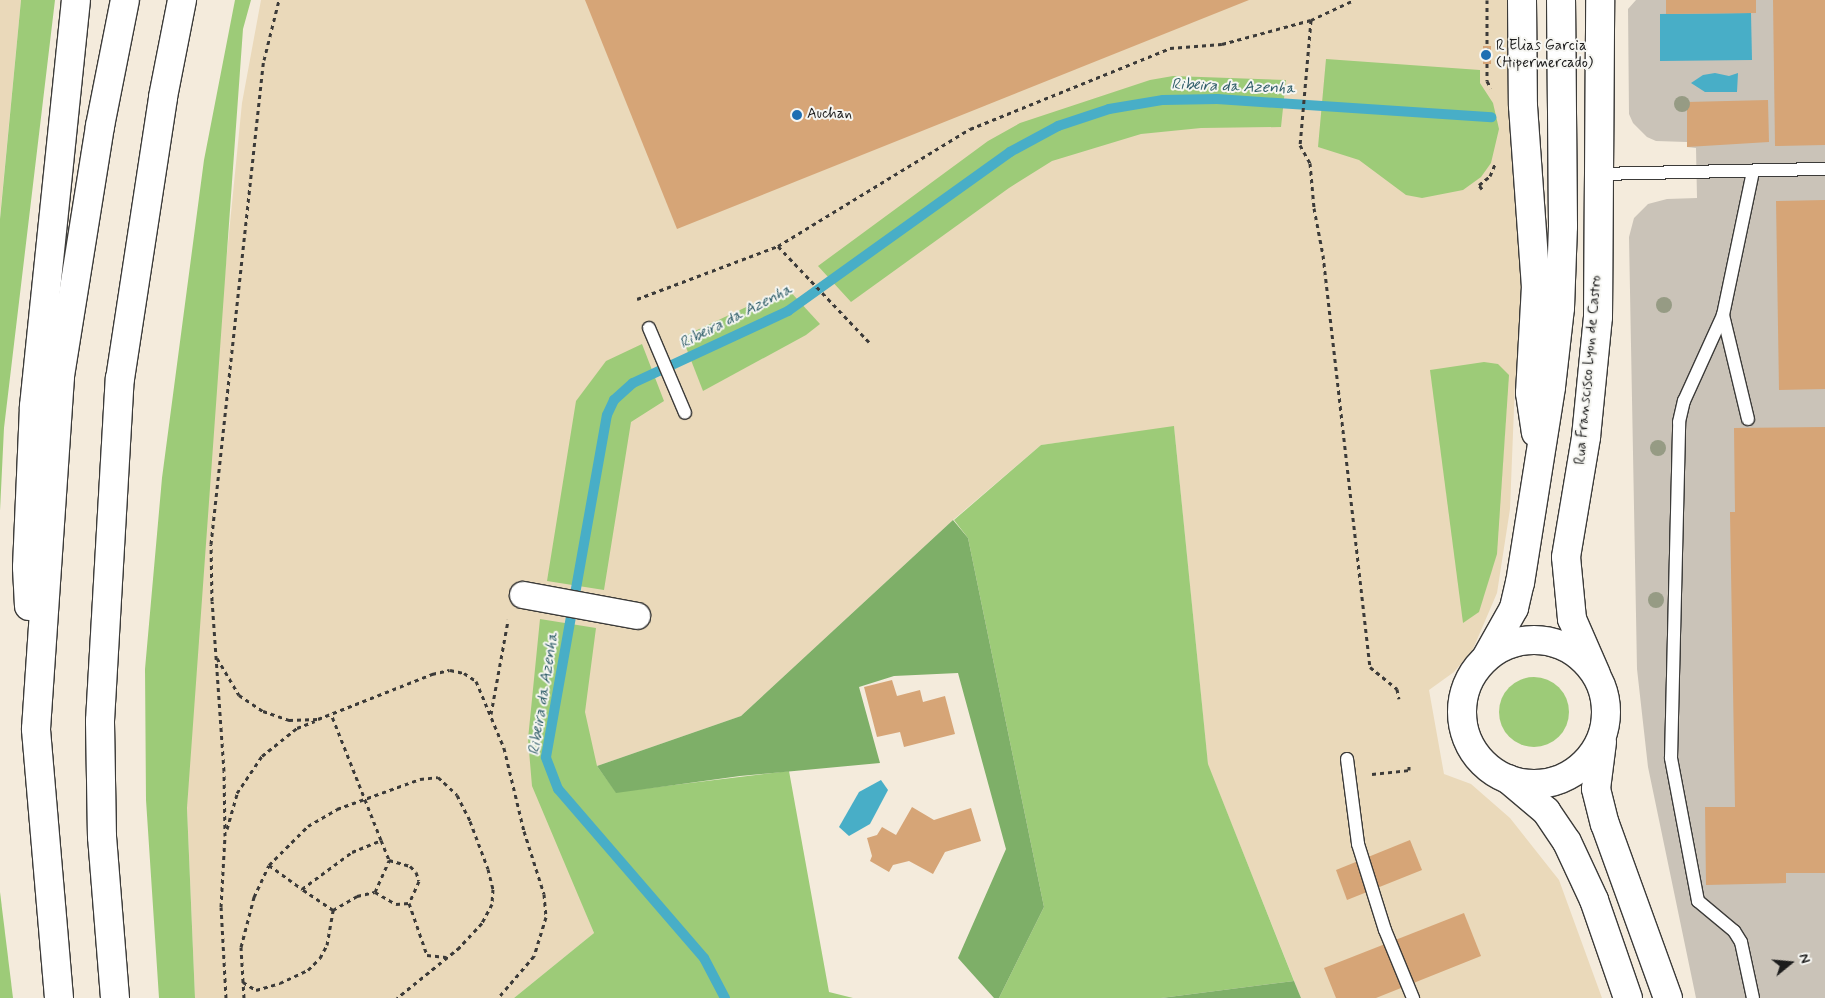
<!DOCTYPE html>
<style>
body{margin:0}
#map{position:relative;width:1825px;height:998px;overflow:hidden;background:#f4ebdc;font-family:Mynerve,sans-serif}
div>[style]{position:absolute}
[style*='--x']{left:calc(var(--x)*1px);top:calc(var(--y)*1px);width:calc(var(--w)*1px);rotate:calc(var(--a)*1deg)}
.built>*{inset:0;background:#ead9ba}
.industrial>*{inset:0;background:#cac3b8}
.green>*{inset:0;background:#9dcb78}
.round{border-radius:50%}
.forest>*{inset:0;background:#7eaf68}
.water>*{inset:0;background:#48aec7}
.stream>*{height:10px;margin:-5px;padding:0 5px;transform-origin:5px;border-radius:5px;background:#48aec7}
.building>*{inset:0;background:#d6a577}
.path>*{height:3px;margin-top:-1.5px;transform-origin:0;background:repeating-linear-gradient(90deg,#3c3b39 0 4px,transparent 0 8px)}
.roads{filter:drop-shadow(1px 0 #3c3b39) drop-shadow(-1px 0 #3c3b39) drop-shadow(0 1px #3c3b39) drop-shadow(0 -1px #3c3b39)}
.service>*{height:12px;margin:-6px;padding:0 6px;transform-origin:6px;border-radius:6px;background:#fff}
.minor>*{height:26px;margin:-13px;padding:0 13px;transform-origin:13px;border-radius:13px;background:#fff}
.tertiary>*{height:28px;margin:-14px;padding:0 14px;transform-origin:14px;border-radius:14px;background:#fff}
.tertiary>.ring{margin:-14px;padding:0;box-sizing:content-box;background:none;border:28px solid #fff;border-radius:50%}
.trunk>*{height:28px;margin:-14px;padding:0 14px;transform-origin:14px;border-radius:14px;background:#fff}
.trees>*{width:16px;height:16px;margin:-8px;border-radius:50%;background:#969b84}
.dots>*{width:14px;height:14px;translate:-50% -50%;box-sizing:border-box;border:2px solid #f6f6f2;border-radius:50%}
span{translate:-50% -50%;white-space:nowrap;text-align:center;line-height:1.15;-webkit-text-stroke:4px #f6f6f2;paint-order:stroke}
.poi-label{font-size:15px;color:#1c1c1c}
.left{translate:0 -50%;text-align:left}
.street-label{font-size:15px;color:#1c1c1c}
.water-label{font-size:16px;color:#305e69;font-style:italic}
.north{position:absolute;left:1765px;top:938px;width:50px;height:50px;-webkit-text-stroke:4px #f6f6f2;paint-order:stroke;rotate:73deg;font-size:14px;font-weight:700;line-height:20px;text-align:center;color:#1c1c1c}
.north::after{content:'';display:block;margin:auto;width:18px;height:22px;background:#1c1c1c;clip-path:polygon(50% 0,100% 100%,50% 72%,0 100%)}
</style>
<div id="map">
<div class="built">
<div style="clip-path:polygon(0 0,21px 0,0 217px)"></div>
<div style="clip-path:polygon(261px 0,1513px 0,1534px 239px,1515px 383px,1510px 509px,1497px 593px,1473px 649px,1454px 672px,1429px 690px,1444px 774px,1471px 784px,1510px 818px,1559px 880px,1602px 998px,1301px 998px,1208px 765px,1174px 427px,1041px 445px,953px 520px,741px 716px,597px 766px,539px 797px,594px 933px,514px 998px,195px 998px,187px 808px,190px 624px,242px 103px)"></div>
</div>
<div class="industrial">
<div style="clip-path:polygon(1636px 0,1825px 0,1825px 998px,1696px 998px,1648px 767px,1637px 669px,1629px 237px,1634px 218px,1648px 204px,1667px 199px,1697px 198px,1696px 148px,1687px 147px,1687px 142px,1656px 141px,1647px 137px,1633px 123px,1629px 114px,1628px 9px)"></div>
</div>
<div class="green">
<div style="clip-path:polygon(21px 0,55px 0,4px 428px,0 511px,0 219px)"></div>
<div style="clip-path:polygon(235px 0,251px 0,243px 29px,187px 808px,195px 998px,159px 998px,146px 800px,145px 669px,162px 478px,204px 160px)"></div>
<div style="clip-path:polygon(1326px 59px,1480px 70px,1480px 83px,1493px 103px,1499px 129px,1491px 163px,1481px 177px,1463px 190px,1422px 198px,1406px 195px,1359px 160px,1318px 147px)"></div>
<div style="clip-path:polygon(1173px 76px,1286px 80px,1281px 127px,1201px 128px,1141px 134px,1052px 161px,1009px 188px,851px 302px,818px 266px,988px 141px,1020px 123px,1150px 80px)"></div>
<div style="clip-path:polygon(787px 288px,820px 324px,806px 335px,703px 391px,682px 337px)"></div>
<div style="clip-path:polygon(642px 344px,664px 401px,631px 422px,604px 590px,547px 581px,576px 401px,606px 361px)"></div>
<div style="clip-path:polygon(1484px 362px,1498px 364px,1509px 375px,1497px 554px,1479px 612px,1463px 623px,1430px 370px)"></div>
<div style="clip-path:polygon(1174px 426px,1208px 764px,1294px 981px,1161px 998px,999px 998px,1044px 907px,968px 538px,954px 520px,1041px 445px)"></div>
<div style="clip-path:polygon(540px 619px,596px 628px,585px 712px,597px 766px,616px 792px,789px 771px,829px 992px,853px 998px,514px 998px,594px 933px,532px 786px,528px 739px)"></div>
<div class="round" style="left:1499px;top:677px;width:70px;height:70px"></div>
<div style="clip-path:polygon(0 892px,13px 998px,0 998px)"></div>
</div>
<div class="forest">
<div style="clip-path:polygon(953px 520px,968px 538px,1044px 907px,999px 998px,994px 998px,958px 958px,1006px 849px,958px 673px,894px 676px,859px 687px,880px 763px,740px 776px,616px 793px,597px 766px,741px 716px)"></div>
<div style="clip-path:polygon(1294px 981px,1301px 998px,1161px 998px)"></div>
</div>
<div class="water">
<div style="clip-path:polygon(1751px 13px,1752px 60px,1660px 61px,1660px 14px)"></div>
<div style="clip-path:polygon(1715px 73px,1729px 76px,1738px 73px,1737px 92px,1705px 92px,1691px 83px,1703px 75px)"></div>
<div style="clip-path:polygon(881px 780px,888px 790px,870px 824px,849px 836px,839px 827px,859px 792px)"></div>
</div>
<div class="stream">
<div style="--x:725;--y:998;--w:45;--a:-117.7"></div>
<div style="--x:704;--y:958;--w:223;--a:-130.8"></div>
<div style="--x:558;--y:789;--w:34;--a:-111"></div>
<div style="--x:546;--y:757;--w:347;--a:-79.9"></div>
<div style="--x:607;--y:415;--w:17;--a:-65"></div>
<div style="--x:614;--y:400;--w:25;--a:-42"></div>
<div style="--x:633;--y:383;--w:171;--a:-24.9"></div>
<div style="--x:788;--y:311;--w:273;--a:-35.6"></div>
<div style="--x:1010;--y:152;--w:55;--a:-28.4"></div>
<div style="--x:1058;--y:126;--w:54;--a:-18.4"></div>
<div style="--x:1109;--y:109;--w:55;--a:-9.5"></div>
<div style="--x:1163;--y:100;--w:54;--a:-1.1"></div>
<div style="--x:1217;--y:99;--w:275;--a:3.8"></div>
</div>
<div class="building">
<div style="clip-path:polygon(585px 0,1249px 0,677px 229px)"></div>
<div style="clip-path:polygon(1666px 0,1756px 0,1756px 13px,1666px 14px)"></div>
<div style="clip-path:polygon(1773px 0,1825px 0,1825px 145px,1775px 146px)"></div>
<div style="clip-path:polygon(1483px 46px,1491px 46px,1491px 64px,1483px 64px)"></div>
<div style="clip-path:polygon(1768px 100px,1769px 142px,1687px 147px,1687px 102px)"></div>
<div style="clip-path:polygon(1825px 200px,1825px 389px,1779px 390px,1776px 201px)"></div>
<div style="clip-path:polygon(1825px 427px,1825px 873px,1786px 873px,1786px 883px,1706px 885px,1705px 807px,1735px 807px,1730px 512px,1735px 512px,1734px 428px)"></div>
<div style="clip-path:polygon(892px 680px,897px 696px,920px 690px,923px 702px,945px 696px,955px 734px,904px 747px,900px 732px,877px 737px,864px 687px)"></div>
<div style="clip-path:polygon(912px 807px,934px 820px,971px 808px,981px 841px,945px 852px,933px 874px,909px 861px,893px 865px,889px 872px,870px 861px,872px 856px,867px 838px,877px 835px,882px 827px,896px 835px)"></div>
<div style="clip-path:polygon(1410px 840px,1422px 870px,1347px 900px,1336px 870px)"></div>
<div style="clip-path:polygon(1464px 913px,1481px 956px,1376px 998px,1336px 998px,1324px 968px)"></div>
</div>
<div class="path">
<div style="--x:1487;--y:0;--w:81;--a:90"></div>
<div style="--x:1487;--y:81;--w:8;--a:60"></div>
<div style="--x:1311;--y:20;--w:47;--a:-24.9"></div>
<div style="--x:1482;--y:189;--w:5;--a:-127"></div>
<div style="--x:1479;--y:185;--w:14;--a:-39"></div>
<div style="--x:1490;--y:176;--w:15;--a:-67"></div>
<div style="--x:637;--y:299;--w:151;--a:-20.6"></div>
<div style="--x:869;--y:342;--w:132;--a:-133.5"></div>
<div style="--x:778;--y:246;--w:225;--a:-31.4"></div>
<div style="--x:970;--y:129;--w:216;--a:-22"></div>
<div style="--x:1170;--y:48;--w:52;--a:-4.4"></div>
<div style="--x:1222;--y:44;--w:92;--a:-15.1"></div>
<div style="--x:1311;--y:20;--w:125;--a:95"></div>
<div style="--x:1300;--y:145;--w:21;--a:61"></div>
<div style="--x:1310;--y:163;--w:45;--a:84.9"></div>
<div style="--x:1314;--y:208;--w:48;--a:79.2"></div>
<div style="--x:1323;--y:255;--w:415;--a:83.5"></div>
<div style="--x:1370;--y:667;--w:35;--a:39"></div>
<div style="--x:1397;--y:689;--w:10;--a:79"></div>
<div style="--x:217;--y:658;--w:43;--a:59.3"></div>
<div style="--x:239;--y:695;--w:29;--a:34"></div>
<div style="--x:263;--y:711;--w:28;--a:19"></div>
<div style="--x:289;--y:720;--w:29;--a:-2"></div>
<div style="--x:318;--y:719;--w:123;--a:-21.5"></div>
<div style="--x:432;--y:674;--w:18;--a:-13"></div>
<div style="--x:450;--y:670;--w:14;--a:12"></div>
<div style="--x:464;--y:673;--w:14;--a:34"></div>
<div style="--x:476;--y:681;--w:73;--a:67.3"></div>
<div style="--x:504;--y:748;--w:85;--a:76.5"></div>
<div style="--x:524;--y:831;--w:66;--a:72.4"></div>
<div style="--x:544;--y:894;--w:23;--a:85"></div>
<div style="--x:546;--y:917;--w:41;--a:107.1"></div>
<div style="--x:534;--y:956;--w:55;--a:130.6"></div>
<div style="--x:491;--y:714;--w:96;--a:-79.7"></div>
<div style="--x:1372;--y:774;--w:37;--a:-6"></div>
<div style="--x:1409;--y:770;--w:6;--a:-90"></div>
<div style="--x:227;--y:829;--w:37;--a:-74"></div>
<div style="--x:237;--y:793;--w:45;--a:-56"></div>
<div style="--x:262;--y:756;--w:45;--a:-38.7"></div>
<div style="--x:297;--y:728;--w:19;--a:-21"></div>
<div style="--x:381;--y:840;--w:22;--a:68"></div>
<div style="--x:389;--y:860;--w:22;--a:16"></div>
<div style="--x:410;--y:866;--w:8;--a:45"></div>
<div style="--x:416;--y:872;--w:9;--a:72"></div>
<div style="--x:419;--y:881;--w:24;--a:114"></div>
<div style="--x:409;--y:903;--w:55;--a:70.9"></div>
<div style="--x:427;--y:955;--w:19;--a:6"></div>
<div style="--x:269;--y:865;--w:41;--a:36"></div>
<div style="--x:302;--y:889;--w:62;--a:-36.5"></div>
<div style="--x:352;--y:852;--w:31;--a:-22"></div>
<div style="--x:381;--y:840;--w:136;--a:-111.6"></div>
<div style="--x:375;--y:892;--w:24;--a:30"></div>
<div style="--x:396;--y:904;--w:13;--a:-4"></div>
<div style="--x:333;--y:910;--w:28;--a:-30"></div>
<div style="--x:357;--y:896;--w:18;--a:-13"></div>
<div style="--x:375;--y:892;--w:35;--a:-66"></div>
<div style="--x:243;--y:982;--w:15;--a:32"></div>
<div style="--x:256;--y:990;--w:25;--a:-16"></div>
<div style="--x:280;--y:983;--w:31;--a:-25"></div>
<div style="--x:308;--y:970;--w:17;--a:-45"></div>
<div style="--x:320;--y:958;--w:15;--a:-62"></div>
<div style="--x:327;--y:945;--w:36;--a:-80"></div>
<div style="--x:333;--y:910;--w:37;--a:-146"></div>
<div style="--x:226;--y:998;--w:91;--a:-93.1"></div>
<div style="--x:221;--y:907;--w:71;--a:-86.8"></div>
<div style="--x:225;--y:836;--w:65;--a:-90.9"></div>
<div style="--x:224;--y:771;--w:170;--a:-94"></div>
<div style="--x:212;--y:601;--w:57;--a:-91"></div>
<div style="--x:211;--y:544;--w:487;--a:-83.8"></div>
<div style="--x:264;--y:60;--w:62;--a:-76"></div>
<div style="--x:244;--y:998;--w:51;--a:-93.4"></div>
<div style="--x:241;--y:947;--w:52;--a:-75.4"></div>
<div style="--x:254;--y:897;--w:35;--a:-65"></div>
<div style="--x:269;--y:865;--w:55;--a:-45"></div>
<div style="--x:308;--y:826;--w:34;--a:-30"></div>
<div style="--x:337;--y:809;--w:88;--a:-19.9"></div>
<div style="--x:420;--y:779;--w:18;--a:-6"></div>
<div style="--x:438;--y:777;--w:26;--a:43"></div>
<div style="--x:457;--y:795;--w:29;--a:63"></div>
<div style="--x:470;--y:821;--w:51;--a:69.4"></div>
<div style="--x:488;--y:869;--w:21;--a:76"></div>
<div style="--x:493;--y:889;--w:15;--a:94"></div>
<div style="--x:492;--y:904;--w:21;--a:118"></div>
<div style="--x:482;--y:923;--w:33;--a:133"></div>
<div style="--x:460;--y:947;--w:81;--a:141"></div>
</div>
<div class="roads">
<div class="service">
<div style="--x:1599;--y:174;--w:226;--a:-1.3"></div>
<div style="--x:1723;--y:315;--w:107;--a:76.5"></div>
<div style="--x:649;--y:328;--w:92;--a:67"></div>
<div style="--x:1347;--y:759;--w:86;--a:82.6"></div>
<div style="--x:1358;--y:844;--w:90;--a:72.6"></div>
<div style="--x:1385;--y:930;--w:74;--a:67.6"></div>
<div style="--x:1753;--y:998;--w:57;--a:-102.1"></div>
<div style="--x:1741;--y:942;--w:13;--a:-122"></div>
<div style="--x:1734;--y:931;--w:47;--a:-140.2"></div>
<div style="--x:1698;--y:901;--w:146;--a:-100.7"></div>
<div style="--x:1671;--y:758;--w:336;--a:-88.6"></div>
<div style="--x:1679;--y:422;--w:22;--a:-77"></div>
<div style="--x:1684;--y:401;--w:94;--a:-65.6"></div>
<div style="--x:1723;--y:315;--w:147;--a:-78.2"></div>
</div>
<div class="minor">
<div style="--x:523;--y:595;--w:116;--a:10.4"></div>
</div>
<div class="tertiary">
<div style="--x:1522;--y:0;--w:106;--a:89.5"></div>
<div style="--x:1523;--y:106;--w:180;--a:85.9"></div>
<div style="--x:1536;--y:286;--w:107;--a:93.2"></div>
<div style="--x:1530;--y:393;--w:40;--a:81.5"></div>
<div class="ring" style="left:1462px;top:640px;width:116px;height:116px"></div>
<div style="--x:1487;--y:656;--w:55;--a:-60.6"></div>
<div style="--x:1514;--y:608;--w:26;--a:-77"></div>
<div style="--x:1520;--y:583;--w:198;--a:-81"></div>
<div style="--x:1551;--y:387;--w:80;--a:-83.5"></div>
<div style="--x:1560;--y:308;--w:82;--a:-87.9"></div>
<div style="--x:1563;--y:226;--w:226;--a:-90.5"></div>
<div style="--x:1596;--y:674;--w:60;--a:-113.6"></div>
<div style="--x:1572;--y:619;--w:62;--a:-95.5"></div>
<div style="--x:1566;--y:557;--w:122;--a:-80.5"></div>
<div style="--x:1586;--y:437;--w:121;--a:-84.3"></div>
<div style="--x:1598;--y:317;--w:317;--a:-89.6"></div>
<div style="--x:1602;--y:742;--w:47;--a:97.3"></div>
<div style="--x:1596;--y:789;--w:36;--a:76"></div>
<div style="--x:1605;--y:824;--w:185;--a:70.1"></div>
<div style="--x:1508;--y:779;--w:50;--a:40.1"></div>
<div style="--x:1546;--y:811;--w:37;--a:56"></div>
<div style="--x:1567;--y:842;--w:64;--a:65"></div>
<div style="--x:1594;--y:900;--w:104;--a:70.9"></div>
</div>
<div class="trunk">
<div style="--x:29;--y:606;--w:39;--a:-93"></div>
<div style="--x:27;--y:567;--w:161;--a:-87.5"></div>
<div style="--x:34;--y:406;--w:408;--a:-84.1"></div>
<div style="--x:59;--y:998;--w:270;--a:-94.9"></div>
<div style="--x:36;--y:729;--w:354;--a:-86.1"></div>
<div style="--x:60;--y:376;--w:253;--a:-80.9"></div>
<div style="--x:100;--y:126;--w:128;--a:-78.8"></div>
<div style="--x:115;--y:998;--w:162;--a:-94.6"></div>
<div style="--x:102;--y:837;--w:116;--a:-91"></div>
<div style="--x:100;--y:721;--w:343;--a:-86.7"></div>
<div style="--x:120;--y:379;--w:285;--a:-81.3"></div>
<div style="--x:163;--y:97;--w:99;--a:-78.9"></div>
</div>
</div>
<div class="trees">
<div style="left:1682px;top:104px"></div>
<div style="left:1664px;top:305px"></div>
<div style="left:1658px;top:448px"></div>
<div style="left:1656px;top:600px"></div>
</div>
<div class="dots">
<div style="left:1486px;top:55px;background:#1f6fb2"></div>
<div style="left:797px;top:115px;background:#1f6fb2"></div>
</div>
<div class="poi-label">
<span class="left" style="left:1496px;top:55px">R Elias Garcia<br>(Hipermercado)</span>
<span class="left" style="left:807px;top:115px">Auchan</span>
</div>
<div class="street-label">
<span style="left:1589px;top:370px;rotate:-85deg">Rua Franscisco Lyon de Castro</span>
</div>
<div class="water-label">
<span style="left:1233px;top:87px;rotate:2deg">Ribeira da Azenha</span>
<span style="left:736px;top:317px;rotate:-27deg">Ribeira da Azenha</span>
<span style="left:544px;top:694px;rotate:-81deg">Ribeira da Azenha</span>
</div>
<div class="north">N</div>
</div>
